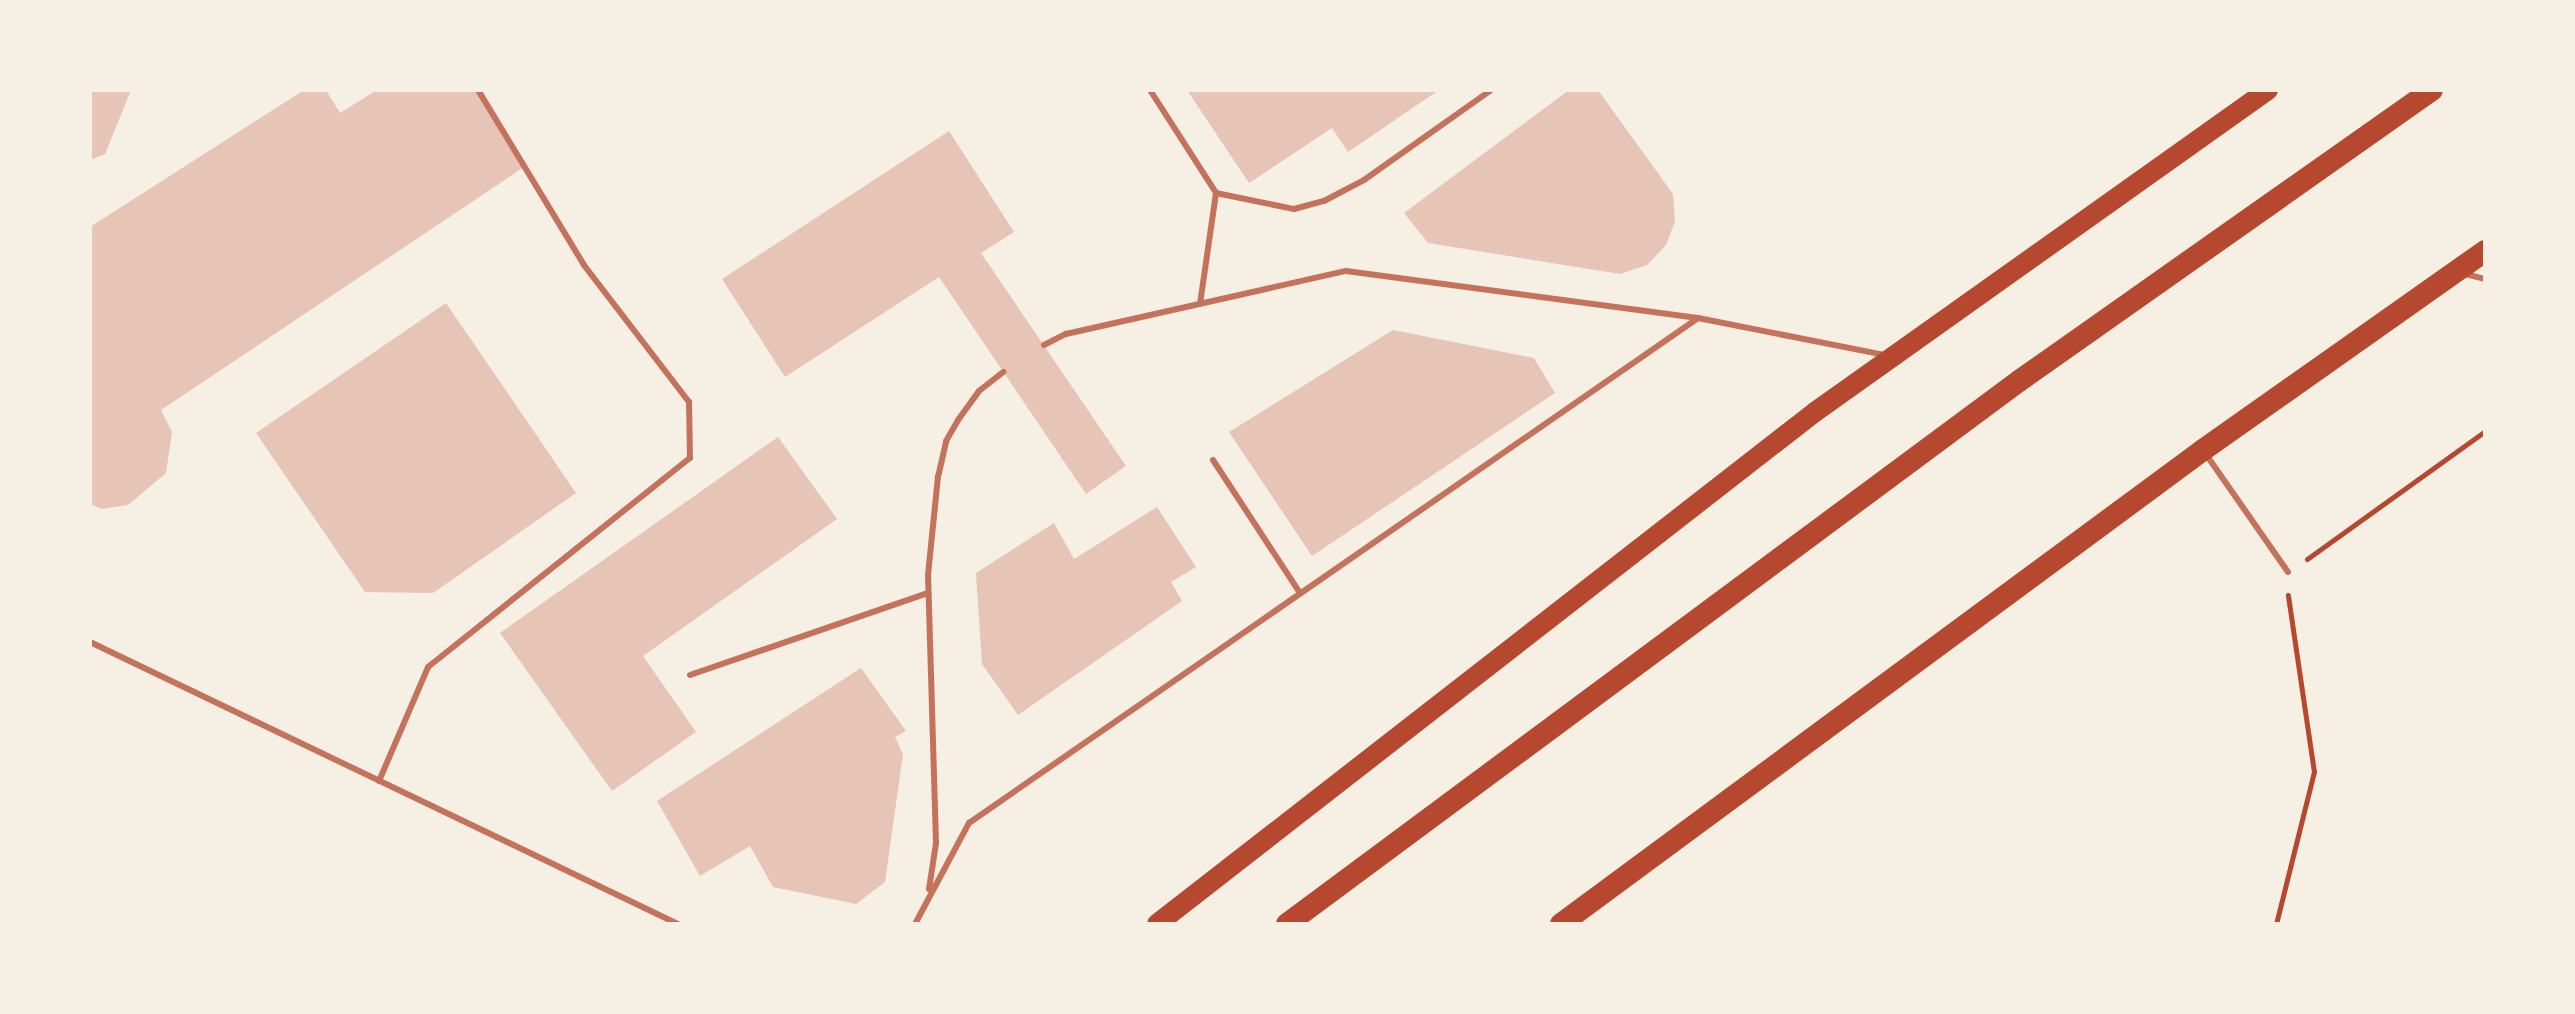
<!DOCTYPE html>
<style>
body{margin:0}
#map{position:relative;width:2575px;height:1014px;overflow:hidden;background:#f6efe4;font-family:Montserrat,sans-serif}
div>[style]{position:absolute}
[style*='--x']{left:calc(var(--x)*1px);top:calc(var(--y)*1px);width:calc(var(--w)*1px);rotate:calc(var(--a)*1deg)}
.building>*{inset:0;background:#e6c5b7}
.path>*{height:5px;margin:-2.5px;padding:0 2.5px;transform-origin:2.5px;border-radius:2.5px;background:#b5482f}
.service>*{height:6px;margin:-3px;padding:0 3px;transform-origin:3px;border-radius:3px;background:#c5725c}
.primary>*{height:20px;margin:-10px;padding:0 10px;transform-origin:10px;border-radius:10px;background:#b5482f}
.trunk>*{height:22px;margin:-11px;padding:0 11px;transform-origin:11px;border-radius:11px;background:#b5482f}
span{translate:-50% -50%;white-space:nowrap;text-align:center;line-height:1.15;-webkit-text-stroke:8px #f6efe4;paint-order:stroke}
.frame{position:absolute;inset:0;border:92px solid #f6efe4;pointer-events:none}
</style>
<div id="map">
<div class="building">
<div style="clip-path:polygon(90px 90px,131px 90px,105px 154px,90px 160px)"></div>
<div style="clip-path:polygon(304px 90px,326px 90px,340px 113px,377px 90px,477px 90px,527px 165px,161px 410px,172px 432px,166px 473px,128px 505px,102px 509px,90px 504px,90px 227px)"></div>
<div style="clip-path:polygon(1187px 90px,1439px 90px,1348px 152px,1332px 128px,1249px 183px)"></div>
<div style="clip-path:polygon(1569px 90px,1598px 90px,1673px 194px,1675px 221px,1666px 245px,1647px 265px,1620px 274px,1428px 243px,1404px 213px)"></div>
<div style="clip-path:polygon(949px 131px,1014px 232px,981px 253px,1126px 466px,1086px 494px,939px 277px,785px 377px,722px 279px)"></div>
<div style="clip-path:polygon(446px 303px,576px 493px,433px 593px,365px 592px,256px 433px)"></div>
<div style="clip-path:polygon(1393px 330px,1534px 358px,1555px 393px,1312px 556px,1229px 432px)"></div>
<div style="clip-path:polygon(778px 437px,837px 519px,643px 656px,696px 732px,612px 791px,500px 633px)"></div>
<div style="clip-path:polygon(1157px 507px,1196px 567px,1171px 582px,1182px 601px,1018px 715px,982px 664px,976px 573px,1054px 523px,1074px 559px)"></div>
<div style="clip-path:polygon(861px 668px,906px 731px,895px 737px,903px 754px,885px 882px,856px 904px,773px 887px,750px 846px,700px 876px,657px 801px)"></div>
</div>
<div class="path">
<div style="--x:2307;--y:559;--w:219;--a:-35.7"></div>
<div style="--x:2276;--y:924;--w:157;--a:-76"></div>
<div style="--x:2314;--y:772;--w:179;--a:-98.4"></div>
</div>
<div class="service">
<div style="--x:1150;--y:90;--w:122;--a:57.3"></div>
<div style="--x:1216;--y:193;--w:112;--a:98.2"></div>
<div style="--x:1216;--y:193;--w:80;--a:11.6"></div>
<div style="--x:1294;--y:209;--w:31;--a:-15"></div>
<div style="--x:1324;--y:201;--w:45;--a:-27.7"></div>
<div style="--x:1364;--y:180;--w:156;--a:-35.3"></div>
<div style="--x:2462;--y:273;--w:24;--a:15"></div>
<div style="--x:1044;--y:345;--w:25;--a:-27"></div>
<div style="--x:1066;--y:334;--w:287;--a:-12.7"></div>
<div style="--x:1346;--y:271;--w:355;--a:7.6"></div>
<div style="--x:2205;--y:453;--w:145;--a:55.1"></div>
<div style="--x:1213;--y:460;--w:159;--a:56.8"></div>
<div style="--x:90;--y:642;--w:652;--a:25.62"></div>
<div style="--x:690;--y:675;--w:252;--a:-19"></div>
<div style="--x:379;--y:781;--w:124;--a:-66.7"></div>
<div style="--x:428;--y:667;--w:335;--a:-38.6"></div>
<div style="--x:690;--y:458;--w:56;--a:-91"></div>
<div style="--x:689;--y:402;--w:173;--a:-127.5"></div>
<div style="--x:584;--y:265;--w:205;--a:-121.2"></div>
<div style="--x:929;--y:889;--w:47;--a:-81.3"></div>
<div style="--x:936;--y:843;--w:268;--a:-91.7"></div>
<div style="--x:928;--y:575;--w:99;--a:-84.2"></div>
<div style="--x:938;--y:477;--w:37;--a:-77"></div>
<div style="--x:946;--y:441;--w:24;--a:-60"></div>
<div style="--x:958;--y:420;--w:36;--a:-54"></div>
<div style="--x:979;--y:391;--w:31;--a:-38"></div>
<div style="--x:915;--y:924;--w:115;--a:-61.9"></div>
<div style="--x:969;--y:823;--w:887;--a:-34.71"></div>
<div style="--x:1698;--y:318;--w:191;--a:11.2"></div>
</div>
<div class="primary">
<div style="--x:1157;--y:924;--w:834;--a:-37.89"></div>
<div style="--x:1815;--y:412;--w:556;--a:-35.41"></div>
</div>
<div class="trunk">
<div style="--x:1287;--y:924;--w:911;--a:-36.57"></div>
<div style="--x:2019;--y:381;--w:505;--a:-35.17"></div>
<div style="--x:1561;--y:924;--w:798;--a:-36.44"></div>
<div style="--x:2203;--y:450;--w:345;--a:-35.2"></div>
</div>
<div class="frame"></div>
</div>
